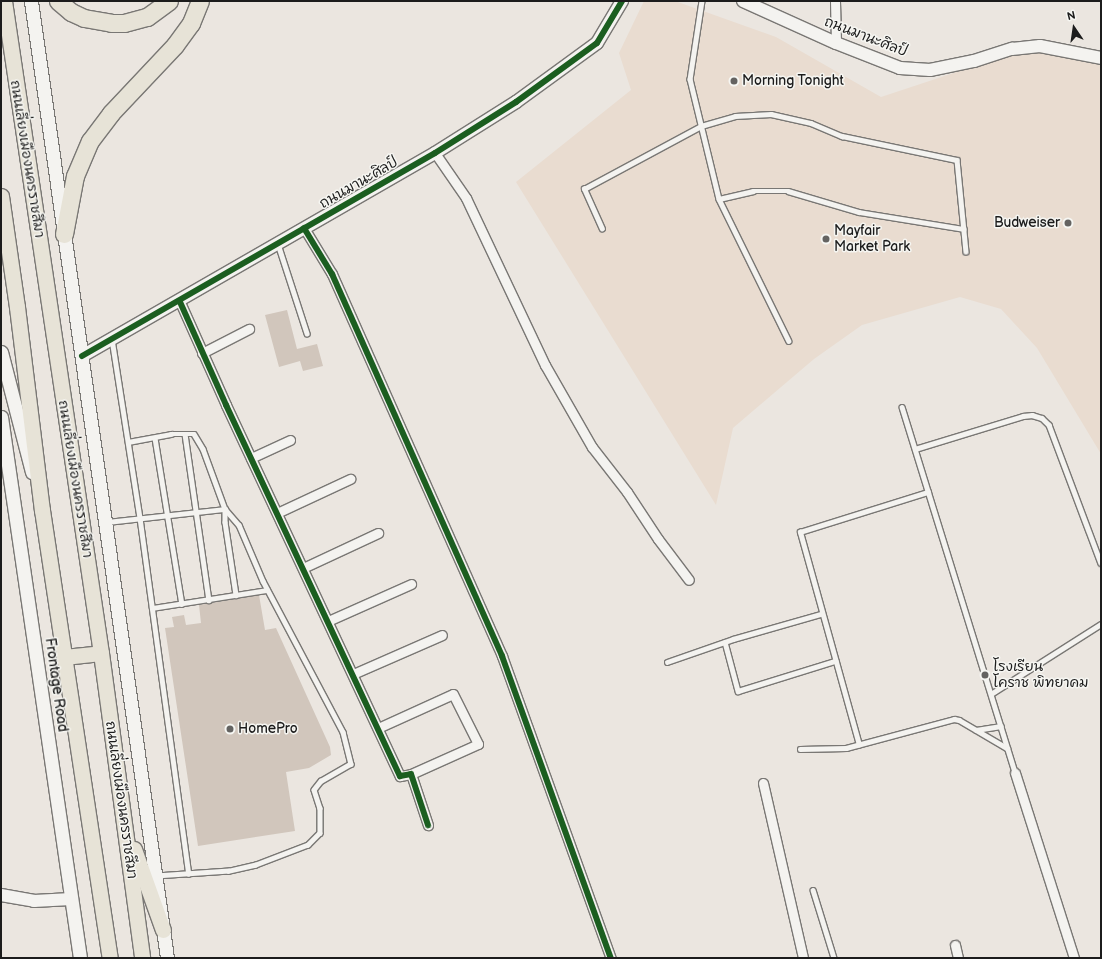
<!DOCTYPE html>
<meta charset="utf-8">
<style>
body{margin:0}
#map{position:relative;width:1102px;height:959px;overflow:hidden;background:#ebe6e0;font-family:"Balsamiq Sans","Playpen Sans Thai",sans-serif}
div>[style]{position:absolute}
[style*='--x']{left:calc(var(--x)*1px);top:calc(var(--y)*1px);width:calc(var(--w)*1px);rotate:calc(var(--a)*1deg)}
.built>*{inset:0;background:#e9dcd0}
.building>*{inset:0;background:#d1c6bc}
.roads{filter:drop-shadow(1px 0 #797774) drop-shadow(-1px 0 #797774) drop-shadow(0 1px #797774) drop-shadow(0 -1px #797774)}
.service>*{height:4.5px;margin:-2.25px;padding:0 2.25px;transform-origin:2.25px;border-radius:2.25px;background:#f4f3f0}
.minor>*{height:9px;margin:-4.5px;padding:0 4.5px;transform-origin:4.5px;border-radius:4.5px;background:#f4f3f0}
.tertiary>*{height:12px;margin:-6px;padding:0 6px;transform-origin:6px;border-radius:6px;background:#f4f3f0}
.secondary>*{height:13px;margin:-6.5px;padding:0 6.5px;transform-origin:6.5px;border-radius:6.5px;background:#f4f3f0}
.trunk>*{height:15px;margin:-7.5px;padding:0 7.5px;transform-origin:7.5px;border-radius:7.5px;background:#e7e3d7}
.motorway>*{height:17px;margin:-8.5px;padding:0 8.5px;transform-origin:8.5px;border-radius:8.5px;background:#e7e3d7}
.cycleway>*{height:6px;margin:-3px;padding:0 3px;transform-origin:3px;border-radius:3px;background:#1b5e20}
.dots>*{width:11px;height:11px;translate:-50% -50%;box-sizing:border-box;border:2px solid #f6f6f2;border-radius:50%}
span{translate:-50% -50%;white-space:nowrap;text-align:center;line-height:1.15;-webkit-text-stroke:3px #f6f6f2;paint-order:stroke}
.street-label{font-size:14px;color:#1c1c1c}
.poi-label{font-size:14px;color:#1c1c1c}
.left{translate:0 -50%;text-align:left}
.right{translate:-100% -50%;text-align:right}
.frame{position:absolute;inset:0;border:2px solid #1c1c1c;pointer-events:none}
.north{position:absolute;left:1054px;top:8px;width:40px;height:40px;-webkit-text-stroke:3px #f6f6f2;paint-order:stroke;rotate:347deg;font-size:11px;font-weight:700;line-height:16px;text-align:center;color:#1c1c1c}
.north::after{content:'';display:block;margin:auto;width:14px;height:18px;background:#1c1c1c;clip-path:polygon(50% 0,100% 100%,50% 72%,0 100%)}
</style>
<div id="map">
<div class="built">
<div style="clip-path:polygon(644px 1px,675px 1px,776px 37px,881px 97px,1014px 53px,1039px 50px,1101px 64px,1101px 454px,1037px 348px,1001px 309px,960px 297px,862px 325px,814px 359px,733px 428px,716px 505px,516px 182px,631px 90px,619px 53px)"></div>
</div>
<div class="building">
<div style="clip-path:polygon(287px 310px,297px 349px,317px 344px,323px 366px,303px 371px,300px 361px,279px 367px,265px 315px)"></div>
<div style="clip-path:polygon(259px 595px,265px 630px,276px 628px,330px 747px,331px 755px,309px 768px,286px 772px,295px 831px,198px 846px,165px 628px,174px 627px,172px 617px,184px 615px,186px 625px,201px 623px,199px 605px)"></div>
</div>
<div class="roads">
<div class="service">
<div style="--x:702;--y:1;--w:79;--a:98.7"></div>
<div style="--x:690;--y:79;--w:123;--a:76.4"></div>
<div style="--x:719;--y:199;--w:158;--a:63.8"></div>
<div style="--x:719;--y:199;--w:35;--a:-13"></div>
<div style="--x:753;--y:191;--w:35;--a:0"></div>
<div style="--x:788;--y:191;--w:74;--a:16.5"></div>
<div style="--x:859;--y:212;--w:106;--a:9.2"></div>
<div style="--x:602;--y:229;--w:44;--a:-114.2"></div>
<div style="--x:584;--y:189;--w:133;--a:-28.3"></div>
<div style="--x:701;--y:126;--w:35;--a:-16"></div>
<div style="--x:735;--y:116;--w:36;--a:-3"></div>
<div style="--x:771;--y:114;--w:41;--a:12.7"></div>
<div style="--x:811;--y:123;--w:34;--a:23"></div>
<div style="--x:842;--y:136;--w:117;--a:11.8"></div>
<div style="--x:957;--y:160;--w:92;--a:84.4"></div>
<div style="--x:278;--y:244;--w:94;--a:72"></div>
<div style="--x:112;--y:339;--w:181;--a:81.1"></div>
<div style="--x:140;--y:518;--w:359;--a:82.2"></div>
<div style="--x:902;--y:407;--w:383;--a:72.8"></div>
<div style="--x:185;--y:434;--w:168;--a:81.8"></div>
<div style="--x:155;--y:438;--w:168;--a:80.8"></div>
<div style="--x:128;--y:442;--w:44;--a:-10.5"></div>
<div style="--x:171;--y:434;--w:23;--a:0"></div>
<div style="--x:194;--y:434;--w:17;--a:59"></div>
<div style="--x:203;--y:449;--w:64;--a:69.9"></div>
<div style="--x:225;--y:509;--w:13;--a:90"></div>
<div style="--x:225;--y:522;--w:74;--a:81.4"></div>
<div style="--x:915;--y:449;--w:113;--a:-17"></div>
<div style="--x:1023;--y:416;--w:9;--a:-6"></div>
<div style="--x:1032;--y:415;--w:10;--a:17"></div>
<div style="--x:1042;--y:418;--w:10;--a:45"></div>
<div style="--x:1049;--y:425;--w:147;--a:69.4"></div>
<div style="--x:107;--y:522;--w:119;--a:-6.3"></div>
<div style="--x:225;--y:509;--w:21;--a:49"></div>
<div style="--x:239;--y:525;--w:61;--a:66.8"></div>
<div style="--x:263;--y:581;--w:171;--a:62.1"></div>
<div style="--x:343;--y:732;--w:33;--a:76"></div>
<div style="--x:351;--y:764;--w:34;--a:150"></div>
<div style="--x:321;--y:781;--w:11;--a:128"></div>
<div style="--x:314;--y:790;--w:19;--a:72"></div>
<div style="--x:320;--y:808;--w:25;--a:90"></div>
<div style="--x:320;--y:833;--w:17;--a:135"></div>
<div style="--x:308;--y:845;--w:56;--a:159"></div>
<div style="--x:256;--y:865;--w:28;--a:167"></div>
<div style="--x:229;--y:871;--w:73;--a:176.1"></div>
<div style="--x:152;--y:608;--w:116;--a:-8.9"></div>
<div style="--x:725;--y:642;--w:51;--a:75.1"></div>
<div style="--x:738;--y:691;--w:102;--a:-17.2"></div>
<div style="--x:667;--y:662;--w:70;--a:-19.2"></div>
<div style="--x:733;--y:639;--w:91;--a:-15.9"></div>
<div style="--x:991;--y:694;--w:130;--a:-32.5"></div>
<div style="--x:976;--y:730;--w:25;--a:-9"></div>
<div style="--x:859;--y:745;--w:221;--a:-105.5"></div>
<div style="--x:800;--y:532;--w:134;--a:-17.4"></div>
<div style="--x:800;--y:749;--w:46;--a:-1.2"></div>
<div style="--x:846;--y:748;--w:112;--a:-15"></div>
<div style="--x:954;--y:719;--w:5;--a:11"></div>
<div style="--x:959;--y:720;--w:56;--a:30.3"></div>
<div style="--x:813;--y:890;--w:71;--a:72.8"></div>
</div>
<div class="minor">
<div style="--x:835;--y:1;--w:42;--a:88.6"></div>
<div style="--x:435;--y:153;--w:55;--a:55.4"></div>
<div style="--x:466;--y:198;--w:185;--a:64.7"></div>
<div style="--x:545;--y:365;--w:95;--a:60.2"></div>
<div style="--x:592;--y:447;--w:57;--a:52.1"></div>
<div style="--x:627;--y:492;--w:56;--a:56.6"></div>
<div style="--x:658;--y:539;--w:51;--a:52.9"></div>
<div style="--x:304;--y:228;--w:54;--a:58.7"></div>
<div style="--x:332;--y:274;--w:418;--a:66"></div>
<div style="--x:502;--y:656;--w:321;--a:70.2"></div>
<div style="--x:180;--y:302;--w:113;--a:65.9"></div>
<div style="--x:226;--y:405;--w:410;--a:64.9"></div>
<div style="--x:400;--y:776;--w:11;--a:-10"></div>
<div style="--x:411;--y:774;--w:54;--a:71.6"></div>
<div style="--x:202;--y:353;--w:53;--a:-27.1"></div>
<div style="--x:251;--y:458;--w:43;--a:-24.8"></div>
<div style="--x:277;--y:513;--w:81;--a:-25"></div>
<div style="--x:303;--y:568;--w:83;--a:-25"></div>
<div style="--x:328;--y:621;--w:91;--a:-24"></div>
<div style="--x:353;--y:674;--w:97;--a:-23.7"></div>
<div style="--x:378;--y:728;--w:82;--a:-24.4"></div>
<div style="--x:453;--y:694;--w:56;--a:63.4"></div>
<div style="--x:478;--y:744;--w:73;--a:155.9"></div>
<div style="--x:1015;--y:773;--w:194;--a:72.3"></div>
<div style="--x:763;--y:783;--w:180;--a:77.1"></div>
<div style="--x:955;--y:945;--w:13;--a:77"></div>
</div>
<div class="tertiary">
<div style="--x:743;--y:1;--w:102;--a:24.3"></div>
<div style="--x:836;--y:43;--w:69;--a:21.3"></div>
<div style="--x:900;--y:68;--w:30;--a:4"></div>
<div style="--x:930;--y:70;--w:45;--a:-11.6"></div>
<div style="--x:974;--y:61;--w:40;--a:-18"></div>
<div style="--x:1012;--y:49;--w:28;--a:-6"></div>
<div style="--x:1040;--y:46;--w:62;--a:11.1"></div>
<div style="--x:82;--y:356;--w:407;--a:-29.9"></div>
<div style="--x:435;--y:153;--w:96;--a:-32.2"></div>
<div style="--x:516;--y:102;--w:100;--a:-36.1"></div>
<div style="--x:597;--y:43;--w:49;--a:-59.2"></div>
<div style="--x:1;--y:895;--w:34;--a:10"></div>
<div style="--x:34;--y:901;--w:37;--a:-3"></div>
</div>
<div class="secondary">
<div style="--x:31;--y:1;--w:967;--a:81.91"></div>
<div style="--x:1;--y:352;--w:124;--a:75.5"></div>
<div style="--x:1;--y:417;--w:547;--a:81.69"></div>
</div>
<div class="trunk">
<div style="--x:4;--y:1;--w:659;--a:81.54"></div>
<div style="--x:101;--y:653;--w:308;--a:82.3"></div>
<div style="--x:1;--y:196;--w:112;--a:81.8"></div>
<div style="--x:17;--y:307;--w:205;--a:83"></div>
<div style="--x:42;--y:510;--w:453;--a:81.4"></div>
<div style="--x:64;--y:657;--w:37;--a:-6"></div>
<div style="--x:134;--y:849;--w:86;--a:70.3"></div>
</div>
<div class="motorway">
<div style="--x:58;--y:1;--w:17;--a:40"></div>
<div style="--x:71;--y:12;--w:14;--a:25"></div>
<div style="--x:84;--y:18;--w:27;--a:10"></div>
<div style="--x:111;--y:23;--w:13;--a:0"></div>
<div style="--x:124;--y:23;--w:24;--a:-15"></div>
<div style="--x:147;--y:17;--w:27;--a:-36"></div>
<div style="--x:64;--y:234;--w:59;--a:-79.3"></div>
<div style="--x:75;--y:176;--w:38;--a:-67"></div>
<div style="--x:90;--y:141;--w:35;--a:-53"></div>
<div style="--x:111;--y:113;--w:93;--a:-46.7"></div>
<div style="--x:175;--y:45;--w:27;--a:-54"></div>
<div style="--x:191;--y:23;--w:24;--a:-68"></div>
</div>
</div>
<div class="cycleway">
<div style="--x:304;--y:228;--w:54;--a:58.7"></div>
<div style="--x:332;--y:274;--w:418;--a:66"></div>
<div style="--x:502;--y:656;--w:321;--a:70.2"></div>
<div style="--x:180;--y:302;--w:113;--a:65.9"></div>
<div style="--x:226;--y:405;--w:410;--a:64.9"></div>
<div style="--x:400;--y:776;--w:11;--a:-10"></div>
<div style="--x:411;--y:774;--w:54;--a:71.6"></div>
<div style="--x:82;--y:356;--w:407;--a:-29.9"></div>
<div style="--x:435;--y:153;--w:96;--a:-32.2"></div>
<div style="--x:516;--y:102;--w:100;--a:-36.1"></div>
<div style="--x:597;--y:43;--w:49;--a:-59.2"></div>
</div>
<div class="dots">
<div style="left:734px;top:81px;background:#646361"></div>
<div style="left:1068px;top:223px;background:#646361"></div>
<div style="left:826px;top:239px;background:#646361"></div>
<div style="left:985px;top:675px;background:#646361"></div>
<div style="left:230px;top:729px;background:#646361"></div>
</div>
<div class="street-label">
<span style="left:866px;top:37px;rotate:21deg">ถนนมานะศิลป์</span>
<span style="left:27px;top:159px;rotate:81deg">ถนนเลี่ยงเมืองนครราชสีมา</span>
<span style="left:359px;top:183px;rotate:-30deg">ถนนมานะศิลป์</span>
<span style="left:75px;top:479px;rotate:81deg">ถนนเลี่ยงเมืองนครราชสีมา</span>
<span style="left:56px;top:685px;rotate:82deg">Frontage Road</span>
<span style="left:121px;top:800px;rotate:82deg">ถนนเลี่ยงเมืองนครราชสีมา</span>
</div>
<div class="poi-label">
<span class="left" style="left:742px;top:81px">Morning Tonight</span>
<span class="right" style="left:1060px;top:223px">Budweiser</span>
<span class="left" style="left:834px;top:239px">Mayfair<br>Market Park</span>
<span class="left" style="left:993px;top:675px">โรงเรียน<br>โคราช พิทยาคม</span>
<span class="left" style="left:238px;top:729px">HomePro</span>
</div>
<div class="frame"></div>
<div class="north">N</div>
</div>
